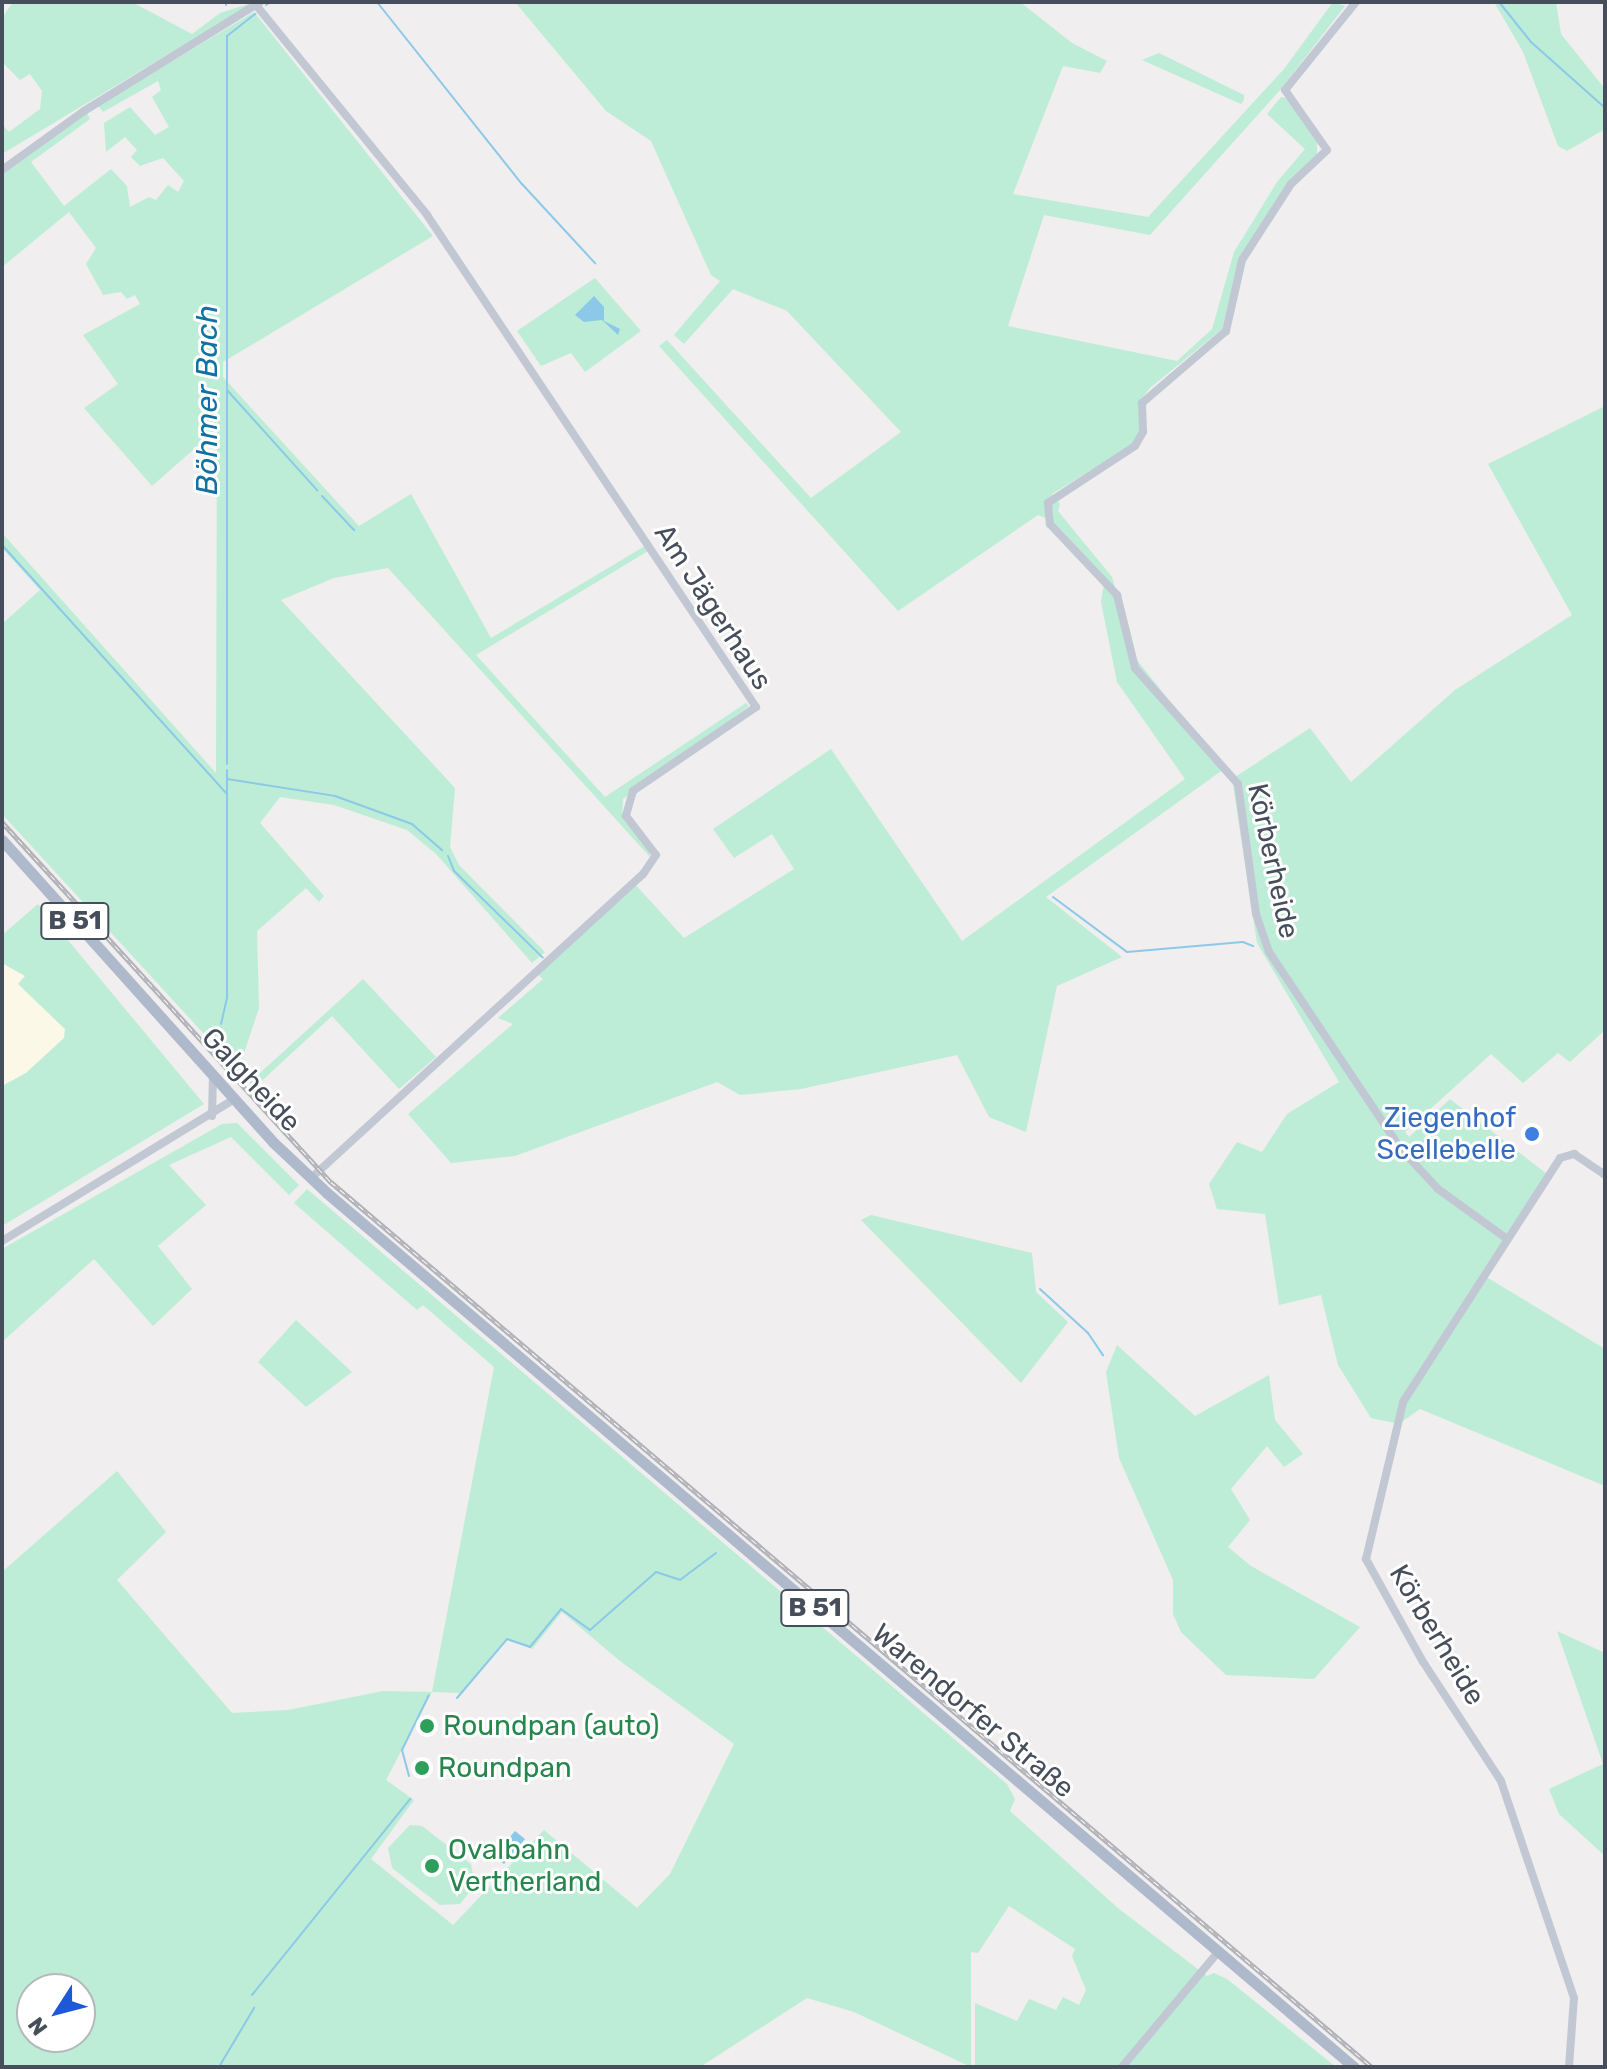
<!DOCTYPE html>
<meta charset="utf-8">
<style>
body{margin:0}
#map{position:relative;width:1607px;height:2069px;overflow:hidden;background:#f0eeee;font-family:Rubik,sans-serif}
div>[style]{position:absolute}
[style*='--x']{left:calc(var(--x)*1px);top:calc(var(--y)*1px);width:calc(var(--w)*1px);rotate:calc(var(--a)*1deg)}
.commercial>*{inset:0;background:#fbf8e7}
.green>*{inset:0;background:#bdedd6}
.water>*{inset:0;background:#8cc9e9}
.stream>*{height:2px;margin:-1px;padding:0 1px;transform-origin:1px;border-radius:1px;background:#8cc9e9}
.minor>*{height:8px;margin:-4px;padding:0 4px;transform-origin:4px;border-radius:4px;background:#c2c8d3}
.major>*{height:11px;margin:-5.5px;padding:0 5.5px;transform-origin:5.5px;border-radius:5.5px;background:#aeb9cc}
.rail>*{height:5px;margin-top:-2.5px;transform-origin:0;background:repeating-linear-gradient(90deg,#fff 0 6px,#b0b2b8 0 12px);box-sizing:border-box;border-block:2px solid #b0b2b8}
.dots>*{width:22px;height:22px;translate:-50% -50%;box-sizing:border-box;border:4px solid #fff;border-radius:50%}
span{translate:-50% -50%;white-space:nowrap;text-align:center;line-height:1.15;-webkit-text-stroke:6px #fff;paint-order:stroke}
.shield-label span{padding:2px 6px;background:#fff;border:2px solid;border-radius:6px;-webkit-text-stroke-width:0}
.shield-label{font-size:26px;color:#474e5b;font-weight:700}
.street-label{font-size:28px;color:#474e5b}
.shop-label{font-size:28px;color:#366cbe}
.right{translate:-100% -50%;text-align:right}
.leisure-label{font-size:28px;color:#27864d}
.left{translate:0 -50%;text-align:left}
.water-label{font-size:30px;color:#1171a3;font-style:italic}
.frame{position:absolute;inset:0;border:4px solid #474e5b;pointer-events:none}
.north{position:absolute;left:16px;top:1973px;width:80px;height:80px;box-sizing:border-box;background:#fff;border:2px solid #b5b8bd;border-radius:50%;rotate:234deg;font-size:22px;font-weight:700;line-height:32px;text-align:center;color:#474e5b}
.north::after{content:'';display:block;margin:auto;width:28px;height:36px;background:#1f57d9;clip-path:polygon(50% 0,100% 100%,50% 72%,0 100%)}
</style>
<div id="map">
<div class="commercial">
<div style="clip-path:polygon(2px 963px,26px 977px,19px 984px,65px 1029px,64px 1038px,26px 1073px,2px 1086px)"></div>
</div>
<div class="green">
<div style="clip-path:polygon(13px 2px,132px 2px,192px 34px,220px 13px,255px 2px,2px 154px,2px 124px,9px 132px,40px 109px,42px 91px,30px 74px,20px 80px,2px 62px,2px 18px)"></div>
<div style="clip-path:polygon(515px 2px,1020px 2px,1072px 43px,1107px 61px,1100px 73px,1063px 66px,1013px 194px,1148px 217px,1284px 69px,1333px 2px,1345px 6px,1280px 90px,1150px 235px,1044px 215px,1008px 326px,1177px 361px,1212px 329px,1234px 252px,1277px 182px,1305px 149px,1267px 114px,1281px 97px,1286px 98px,1317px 140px,1317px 155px,1289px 182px,1239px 259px,1222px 329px,1150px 388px,1139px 402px,1140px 430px,1133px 444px,1052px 494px,1060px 504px,1058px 511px,1112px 577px,1137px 660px,1224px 769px,1046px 897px,1122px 957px,1057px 986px,1026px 1132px,989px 1117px,957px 1055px,801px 1089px,740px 1095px,717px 1082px,515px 1156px,451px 1163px,408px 1114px,513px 1024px,498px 1018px,543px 979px,537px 974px,634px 883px,684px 938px,794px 869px,772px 834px,734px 858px,713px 829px,831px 749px,962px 941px,1185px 779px,1117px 682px,1101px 602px,1105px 577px,1053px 521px,1038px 515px,898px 611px,659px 346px,667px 340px,811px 498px,901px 432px,787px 311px,733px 289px,684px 344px,674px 335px,720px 281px,711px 275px,651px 141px,606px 111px)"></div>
<div style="clip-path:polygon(1494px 2px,1556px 2px,1561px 34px,1605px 89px,1605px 129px,1567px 151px,1558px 146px,1523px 52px)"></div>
<div style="clip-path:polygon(254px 12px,433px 236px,223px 362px,223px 377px,359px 526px,411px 494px,491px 638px,645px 546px,648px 551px,476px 655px,605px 797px,746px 703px,749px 706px,623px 799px,622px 818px,650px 851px,650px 857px,388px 568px,334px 578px,281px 600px,455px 788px,450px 847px,459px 865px,545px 952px,532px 963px,436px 854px,407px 830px,334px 805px,280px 797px,260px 823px,324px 896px,319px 902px,306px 888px,257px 931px,259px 1008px,238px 1071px,2px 814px,2px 624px,40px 590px,2px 548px,2px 533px,216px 773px,217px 429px,152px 486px,84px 408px,118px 384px,83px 335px,140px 304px,135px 295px,127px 299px,121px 292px,103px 295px,86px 264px,96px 248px,69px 212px,2px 267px,2px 176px,25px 154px,87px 113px,90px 119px,31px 162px,64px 206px,111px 169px,127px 186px,130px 207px,149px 197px,156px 200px,168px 185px,178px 192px,184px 181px,163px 158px,140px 166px,131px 157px,137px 150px,125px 137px,106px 152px,104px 123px,130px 107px,155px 135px,169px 127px,152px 97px,161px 90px,158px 81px,103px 112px,98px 106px)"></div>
<div style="clip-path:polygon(1159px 53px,1244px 95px,1244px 100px,1241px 104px,1142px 60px)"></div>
<div style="clip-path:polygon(595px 278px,641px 331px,585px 372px,571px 353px,541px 366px,517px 331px)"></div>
<div style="clip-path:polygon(1605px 406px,1605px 1030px,1570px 1062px,1558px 1053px,1523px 1083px,1491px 1054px,1405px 1132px,1409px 1137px,1450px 1099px,1547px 1174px,1483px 1275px,1605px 1349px,1605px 1486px,1420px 1409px,1399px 1424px,1371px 1418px,1338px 1365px,1321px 1295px,1279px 1305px,1265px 1214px,1217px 1209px,1209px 1184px,1237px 1142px,1262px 1152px,1287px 1114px,1339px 1082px,1257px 943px,1232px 779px,1310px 728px,1351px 782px,1455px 690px,1572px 615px,1488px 464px)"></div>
<div style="clip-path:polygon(38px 904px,204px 1104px,2px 1226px,2px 1086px,26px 1073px,64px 1038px,65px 1029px,18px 984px,25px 976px,2px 963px,2px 935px)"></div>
<div style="clip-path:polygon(363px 979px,436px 1057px,399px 1089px,332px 1016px,254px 1088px,249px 1083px)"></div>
<div style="clip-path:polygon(237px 1123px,299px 1185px,289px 1195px,231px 1137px,169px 1165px,206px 1205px,158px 1246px,192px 1289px,153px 1326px,94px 1259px,2px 1342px,2px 1249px,222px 1124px)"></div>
<div style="clip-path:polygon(evenodd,307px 1189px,1007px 1784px,1015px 1799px,1010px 1811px,1119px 1909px,1207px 1976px,1214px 1973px,1227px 1979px,1336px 2067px,975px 2067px,975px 2003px,1017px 2021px,1029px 1999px,1056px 2010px,1063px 1997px,1079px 2005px,1086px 1990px,1072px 1956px,1075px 1949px,1009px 1906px,978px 1953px,971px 1952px,971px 2067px,854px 2012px,807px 1998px,700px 2067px,2px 2067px,2px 1572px,117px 1471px,166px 1532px,117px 1580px,232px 1713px,288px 1710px,383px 1691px,432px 1692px,494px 1367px,423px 1305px,417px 1310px,294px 1203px,307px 1189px,562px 1612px,620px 1661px,734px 1744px,670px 1874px,637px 1908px,544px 1830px,453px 1925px,371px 1859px,414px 1800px,386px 1780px,432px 1692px,461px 1693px,507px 1640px,532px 1649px,562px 1612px,307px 1189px,32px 1989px,80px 1989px,80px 2037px,32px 2037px,32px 1989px)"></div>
<div style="clip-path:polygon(871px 1215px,1032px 1253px,1036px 1292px,1068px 1322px,1021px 1383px,861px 1220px)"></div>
<div style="clip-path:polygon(296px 1320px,352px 1372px,306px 1407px,258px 1362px)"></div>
<div style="clip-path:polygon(1117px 1345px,1195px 1416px,1269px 1375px,1275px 1420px,1303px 1454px,1284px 1467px,1267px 1446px,1231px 1489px,1250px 1520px,1228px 1547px,1251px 1566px,1360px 1627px,1314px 1679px,1226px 1675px,1181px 1632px,1173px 1614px,1173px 1580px,1119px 1458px,1106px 1372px)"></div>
<div style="clip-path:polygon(1557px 1631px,1605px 1653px,1605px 1856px,1559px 1814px,1549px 1789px,1603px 1764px)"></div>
<div style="clip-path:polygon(410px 1825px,422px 1826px,471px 1864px,475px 1885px,460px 1904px,440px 1905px,392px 1868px,388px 1848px)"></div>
</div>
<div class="water">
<div style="clip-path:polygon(594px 296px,604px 307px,604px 321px,620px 329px,618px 335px,602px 320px,584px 322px,575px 315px)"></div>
<div style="clip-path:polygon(515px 1831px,525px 1839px,504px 1864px,494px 1856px)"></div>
</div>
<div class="stream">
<div style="--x:226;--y:2;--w:3;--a:90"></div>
<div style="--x:377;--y:2;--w:233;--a:51.5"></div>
<div style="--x:522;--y:184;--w:108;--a:47.3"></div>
<div style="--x:1499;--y:2;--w:51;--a:51.3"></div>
<div style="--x:1531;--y:42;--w:99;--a:41.7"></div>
<div style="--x:266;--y:5;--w:6;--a:-31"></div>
<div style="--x:227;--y:390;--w:135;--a:48"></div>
<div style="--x:322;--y:496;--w:47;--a:46.7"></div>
<div style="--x:2;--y:545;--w:336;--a:47.9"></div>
<div style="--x:227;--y:764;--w:728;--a:-90"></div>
<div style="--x:227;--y:36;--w:36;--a:-38"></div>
<div style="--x:227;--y:779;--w:109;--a:8.9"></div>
<div style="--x:335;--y:796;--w:82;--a:20"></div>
<div style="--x:412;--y:824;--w:40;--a:41"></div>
<div style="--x:448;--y:856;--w:16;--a:68"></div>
<div style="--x:454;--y:871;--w:124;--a:44.3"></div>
<div style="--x:1053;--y:897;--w:92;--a:36.6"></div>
<div style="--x:1127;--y:952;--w:116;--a:-4.9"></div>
<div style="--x:1243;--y:942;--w:11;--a:22"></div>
<div style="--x:221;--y:1024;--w:27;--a:-77"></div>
<div style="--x:227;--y:998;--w:228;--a:-90"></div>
<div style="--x:210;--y:1045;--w:16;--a:-63"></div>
<div style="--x:1040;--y:1289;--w:65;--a:42.5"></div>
<div style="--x:1088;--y:1333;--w:27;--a:56"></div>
<div style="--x:457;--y:1698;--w:77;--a:-49.7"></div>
<div style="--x:507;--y:1639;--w:24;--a:19"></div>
<div style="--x:530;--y:1647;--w:49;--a:-50.8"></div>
<div style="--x:561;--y:1609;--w:36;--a:36"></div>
<div style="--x:590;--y:1630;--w:88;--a:-41.3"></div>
<div style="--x:656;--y:1572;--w:25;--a:18"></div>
<div style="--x:680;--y:1580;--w:45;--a:-36.9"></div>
<div style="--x:409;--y:1776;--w:27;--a:-105"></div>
<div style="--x:402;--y:1750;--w:61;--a:-63.9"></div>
<div style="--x:252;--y:1995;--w:252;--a:-51.1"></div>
<div style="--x:219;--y:2067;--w:69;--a:-59.3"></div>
</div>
<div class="minor">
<div style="--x:1356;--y:2;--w:113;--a:128.9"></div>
<div style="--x:1285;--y:90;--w:73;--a:55"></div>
<div style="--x:1327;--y:150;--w:50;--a:136.6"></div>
<div style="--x:1291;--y:184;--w:90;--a:122.8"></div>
<div style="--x:1242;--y:260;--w:73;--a:102.7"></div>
<div style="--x:1226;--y:331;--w:111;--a:139.4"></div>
<div style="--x:1142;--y:403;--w:29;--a:88"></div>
<div style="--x:1143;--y:432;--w:16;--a:120"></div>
<div style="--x:1135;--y:446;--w:104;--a:146.8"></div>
<div style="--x:1048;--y:503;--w:21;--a:85"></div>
<div style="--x:1050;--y:524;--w:98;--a:46.7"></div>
<div style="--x:1117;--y:595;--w:75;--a:76.1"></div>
<div style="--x:1135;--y:668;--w:155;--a:48.4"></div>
<div style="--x:1238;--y:784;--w:131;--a:82.1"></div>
<div style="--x:1256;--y:914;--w:40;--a:71.1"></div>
<div style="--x:1269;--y:952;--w:237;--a:56.2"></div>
<div style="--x:1401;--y:1149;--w:54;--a:47.2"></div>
<div style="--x:1438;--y:1189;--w:85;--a:35.9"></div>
<div style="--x:256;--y:5;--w:271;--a:50.8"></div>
<div style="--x:427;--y:215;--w:592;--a:56.23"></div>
<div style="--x:756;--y:707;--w:149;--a:145.7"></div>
<div style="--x:633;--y:791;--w:26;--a:106"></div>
<div style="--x:626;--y:816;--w:49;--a:52.4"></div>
<div style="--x:656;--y:855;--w:23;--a:124"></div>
<div style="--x:643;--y:874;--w:450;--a:137.5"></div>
<div style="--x:2;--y:170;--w:101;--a:-35.7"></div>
<div style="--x:84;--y:111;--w:206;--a:-31.7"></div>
<div style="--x:212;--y:1116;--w:41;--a:-88.6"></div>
<div style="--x:2;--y:1241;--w:273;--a:-31.4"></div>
<div style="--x:1122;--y:2067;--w:150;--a:-50.1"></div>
<div style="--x:1569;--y:2067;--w:69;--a:-85.9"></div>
<div style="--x:1574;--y:1998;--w:229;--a:-108.6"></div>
<div style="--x:1501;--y:1781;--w:142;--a:-123.2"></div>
<div style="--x:1423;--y:1662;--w:118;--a:-119"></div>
<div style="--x:1366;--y:1559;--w:161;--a:-76.7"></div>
<div style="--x:1403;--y:1402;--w:290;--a:-57.2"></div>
<div style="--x:1560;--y:1158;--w:15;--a:-16"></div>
<div style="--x:1574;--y:1154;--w:37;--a:34"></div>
</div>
<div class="major">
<div style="--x:2;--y:840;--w:407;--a:48.1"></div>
<div style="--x:274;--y:1143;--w:73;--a:43.3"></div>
<div style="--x:327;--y:1193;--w:1349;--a:40.4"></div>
</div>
<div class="rail">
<div style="--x:2;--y:822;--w:488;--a:47.6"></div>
<div style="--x:331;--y:1182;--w:1366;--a:40.37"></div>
</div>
<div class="dots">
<div style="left:1532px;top:1134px;background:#3f7fe0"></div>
<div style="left:427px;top:1726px;background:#2e9e5b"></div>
<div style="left:422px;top:1768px;background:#2e9e5b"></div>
<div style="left:432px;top:1866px;background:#2e9e5b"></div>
</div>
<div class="shield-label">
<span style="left:75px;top:921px">B 51</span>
<span style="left:815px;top:1608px">B 51</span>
</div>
<div class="street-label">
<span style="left:713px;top:607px;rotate:57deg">Am Jägerhaus</span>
<span style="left:1273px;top:861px;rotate:78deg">Körberheide</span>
<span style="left:251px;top:1080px;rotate:47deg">Galgheide</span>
<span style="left:1437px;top:1635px;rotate:59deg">Körberheide</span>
<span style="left:973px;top:1711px;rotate:40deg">Warendorfer Straße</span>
</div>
<div class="shop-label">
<span class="right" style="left:1516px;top:1134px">Ziegenhof<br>Scellebelle</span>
</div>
<div class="leisure-label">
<span class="left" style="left:443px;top:1726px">Roundpan (auto)</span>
<span class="left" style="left:438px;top:1768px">Roundpan</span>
<span class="left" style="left:448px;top:1866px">Ovalbahn<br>Vertherland</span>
</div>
<div class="water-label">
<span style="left:207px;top:400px;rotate:-90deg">Böhmer Bach</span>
</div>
<div class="frame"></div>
<div class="north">N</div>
</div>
